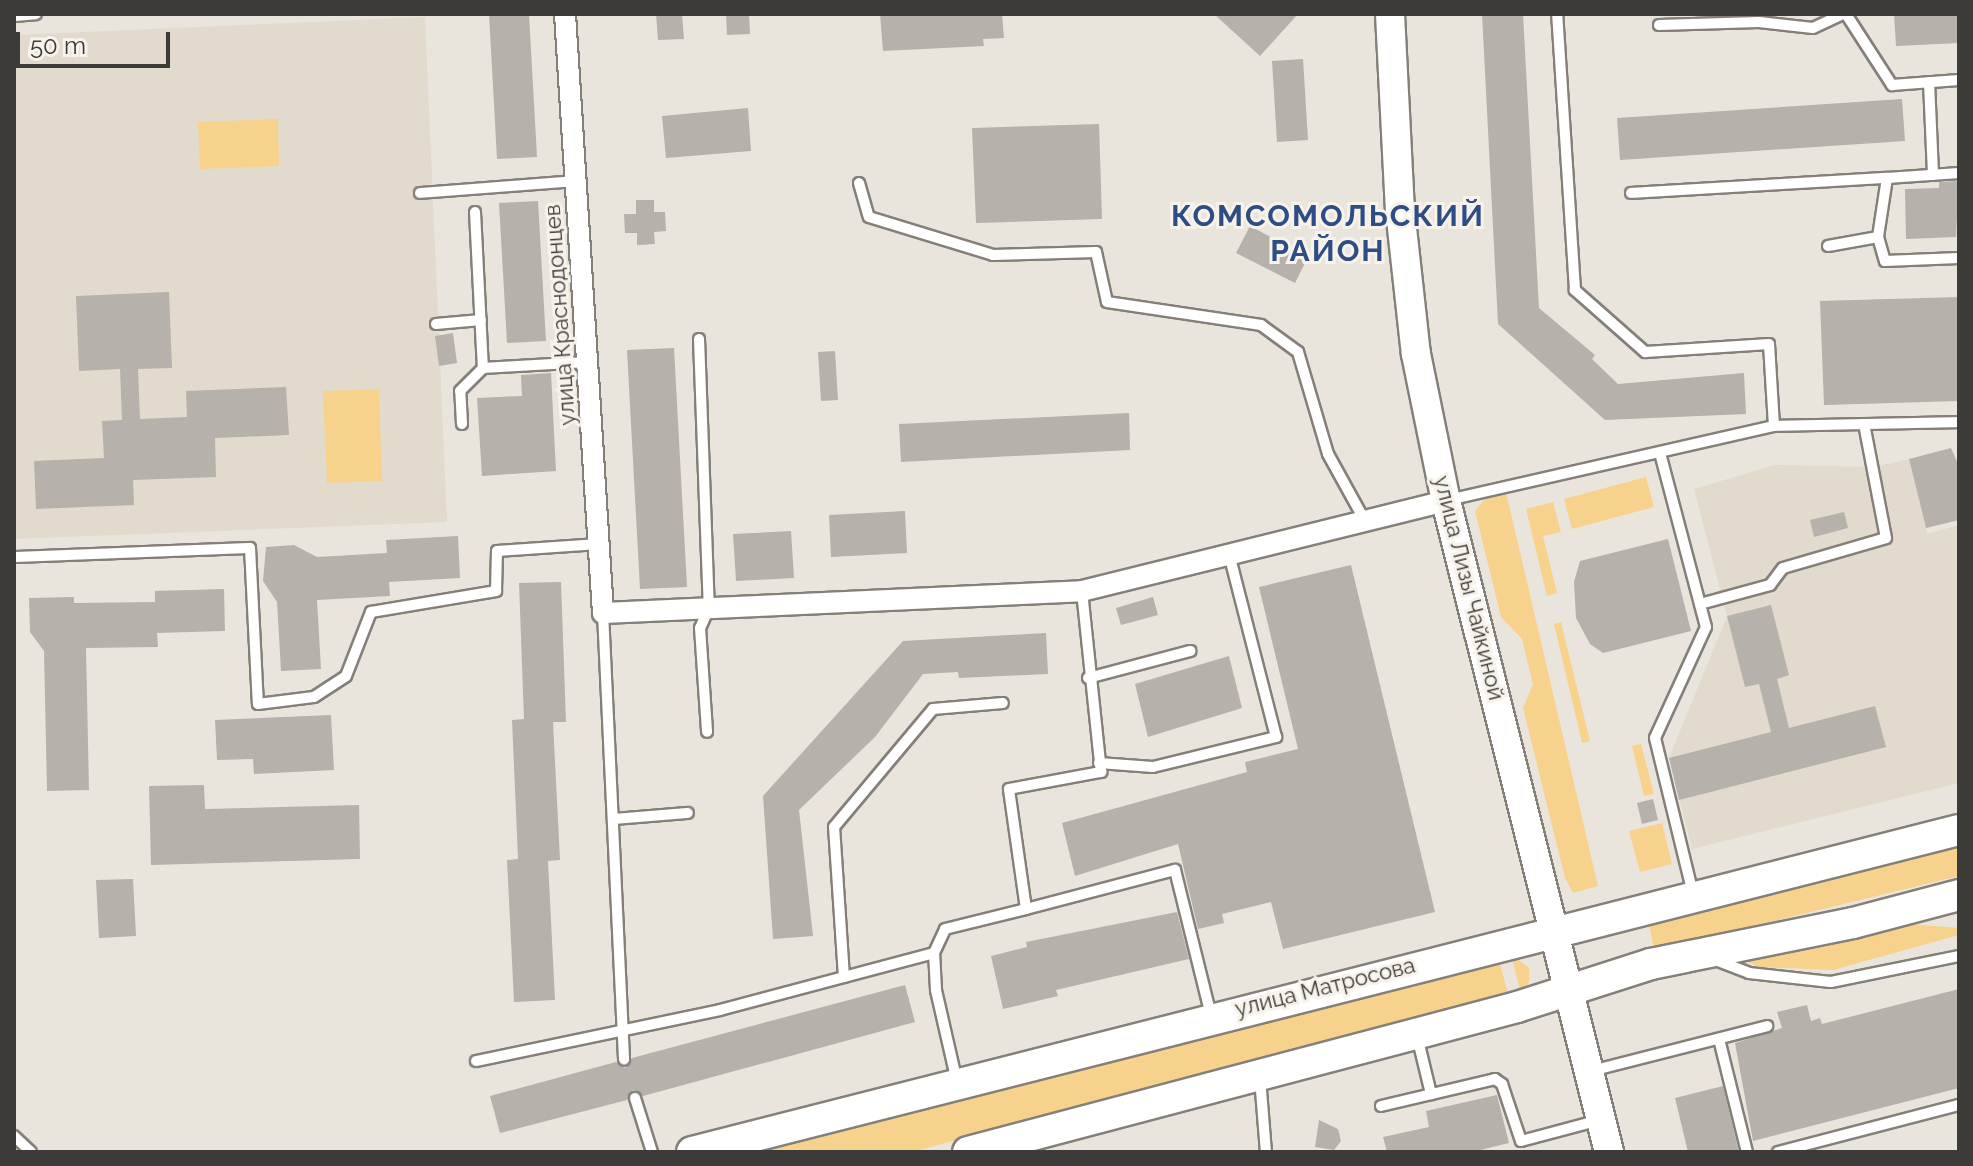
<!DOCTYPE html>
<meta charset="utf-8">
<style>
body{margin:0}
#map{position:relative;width:1973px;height:1166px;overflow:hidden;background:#e9e5dd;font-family:Raleway,sans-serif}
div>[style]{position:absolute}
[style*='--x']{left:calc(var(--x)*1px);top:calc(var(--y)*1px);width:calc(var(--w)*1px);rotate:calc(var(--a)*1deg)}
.built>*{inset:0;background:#e2dacc}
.green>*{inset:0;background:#f7d28d}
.building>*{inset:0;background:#b6b1aa}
.roads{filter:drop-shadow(2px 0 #848079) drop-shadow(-2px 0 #848079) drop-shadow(0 2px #848079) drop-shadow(0 -2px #848079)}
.lane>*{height:10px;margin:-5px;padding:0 5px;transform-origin:5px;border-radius:5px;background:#fff}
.street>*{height:20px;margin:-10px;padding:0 10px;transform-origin:10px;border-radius:10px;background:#fff}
.secondary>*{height:28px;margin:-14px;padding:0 14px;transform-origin:14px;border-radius:14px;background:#fff}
.primary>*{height:30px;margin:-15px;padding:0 15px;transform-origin:15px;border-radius:15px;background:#fff}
span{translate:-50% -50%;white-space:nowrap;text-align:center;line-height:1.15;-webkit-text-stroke:6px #f7f2ea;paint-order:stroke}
.street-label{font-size:22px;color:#3d3b38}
.district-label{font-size:30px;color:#2f4d85;font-weight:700;letter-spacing:2px}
.frame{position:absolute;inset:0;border:16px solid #3d3b38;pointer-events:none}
.scale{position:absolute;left:16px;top:32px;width:154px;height:36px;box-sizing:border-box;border:4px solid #3d3b38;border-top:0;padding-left:10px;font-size:24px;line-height:28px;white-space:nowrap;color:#3d3b38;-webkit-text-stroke:6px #f7f2ea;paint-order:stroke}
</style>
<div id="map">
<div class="built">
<div style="clip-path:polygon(425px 17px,447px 522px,14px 539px,14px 35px)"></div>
<div style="clip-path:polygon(1909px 459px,1927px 534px,1959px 525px,1959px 783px,1692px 849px,1669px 758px,1727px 616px,1694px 489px,1775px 465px,1873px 467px)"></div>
</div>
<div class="green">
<div style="clip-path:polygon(278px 119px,279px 166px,200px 169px,198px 122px)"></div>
<div style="clip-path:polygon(379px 389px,382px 481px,327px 483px,323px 391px)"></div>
<div style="clip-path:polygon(1646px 477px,1654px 507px,1572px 529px,1564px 499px)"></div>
<div style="clip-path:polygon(1506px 492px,1598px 886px,1573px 893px,1565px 878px,1523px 708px,1533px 684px,1522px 639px,1501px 617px,1475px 511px,1486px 498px)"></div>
<div style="clip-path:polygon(1553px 502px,1561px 532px,1543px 536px,1557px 593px,1547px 596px,1526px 509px)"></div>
<div style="clip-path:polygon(1561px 622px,1590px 741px,1582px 743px,1554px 624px)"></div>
<div style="clip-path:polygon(1641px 744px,1654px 794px,1644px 796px,1632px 746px)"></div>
<div style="clip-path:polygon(1662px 823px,1672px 864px,1640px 872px,1629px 831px)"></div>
<div style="clip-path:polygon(1959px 839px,1959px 876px,1654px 950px,1648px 918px)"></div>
<div style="clip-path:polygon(1876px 921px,1959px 928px,1959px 935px,1833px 970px,1758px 967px,1746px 961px)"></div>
<div style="clip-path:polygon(1511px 954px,1529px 968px,1529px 982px,1521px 994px)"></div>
<div style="clip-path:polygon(1498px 957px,1509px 997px,911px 1152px,737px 1152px)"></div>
</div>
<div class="building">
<div style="clip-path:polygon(489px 14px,529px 14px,537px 157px,497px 159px)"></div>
<div style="clip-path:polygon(656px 14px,682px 14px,684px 39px,658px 40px)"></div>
<div style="clip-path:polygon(726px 14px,749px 14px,750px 34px,727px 35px)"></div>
<div style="clip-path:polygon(880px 14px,1002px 14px,1004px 38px,983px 39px,984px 46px,883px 51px)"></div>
<div style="clip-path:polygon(1214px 14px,1298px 14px,1260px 56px)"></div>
<div style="clip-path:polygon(1482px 14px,1523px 14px,1539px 308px,1595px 355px,1592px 359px,1618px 384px,1744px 373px,1746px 414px,1605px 420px,1498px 324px)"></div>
<div style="clip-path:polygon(1894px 14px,1959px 14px,1959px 43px,1896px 46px)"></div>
<div style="clip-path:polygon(1303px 59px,1308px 140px,1277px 142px,1272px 61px)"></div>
<div style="clip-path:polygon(1902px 99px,1905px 141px,1620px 160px,1617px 118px)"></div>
<div style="clip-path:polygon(748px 108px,751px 151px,666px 158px,662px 116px)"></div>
<div style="clip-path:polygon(1099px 124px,1102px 219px,976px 223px,972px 128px)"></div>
<div style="clip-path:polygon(1959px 181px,1956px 237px,1906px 239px,1905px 189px,1939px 188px,1939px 182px)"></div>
<div style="clip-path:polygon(636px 200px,654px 200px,654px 212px,665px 212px,666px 231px,654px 232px,655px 244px,637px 245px,637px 233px,625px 233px,624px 214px,636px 214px)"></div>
<div style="clip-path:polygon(538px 201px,546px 341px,507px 343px,499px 203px)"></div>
<div style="clip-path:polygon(1250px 226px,1308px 257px,1295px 283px,1236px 253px)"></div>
<div style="clip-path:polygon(169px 292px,172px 368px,138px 369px,140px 419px,187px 417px,186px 391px,286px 387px,289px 435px,215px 438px,216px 477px,133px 480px,134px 505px,36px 509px,34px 461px,104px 458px,102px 421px,122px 420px,120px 369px,79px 371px,76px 296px)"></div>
<div style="clip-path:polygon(1959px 297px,1959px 401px,1824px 405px,1820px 301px)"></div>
<div style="clip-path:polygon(453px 333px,457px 363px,439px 366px,435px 336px)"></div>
<div style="clip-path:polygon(674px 348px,687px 587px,640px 589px,627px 350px)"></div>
<div style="clip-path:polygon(835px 351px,838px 400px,821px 401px,818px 352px)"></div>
<div style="clip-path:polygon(551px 373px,556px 471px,482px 476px,477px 398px,522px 396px,521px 375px)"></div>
<div style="clip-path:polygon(1129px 413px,1130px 450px,901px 462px,899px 424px)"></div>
<div style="clip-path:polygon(1951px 448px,1959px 466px,1959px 520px,1926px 528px,1909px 459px)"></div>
<div style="clip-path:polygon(905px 511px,907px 553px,831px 557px,829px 515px)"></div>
<div style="clip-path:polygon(1844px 512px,1848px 528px,1814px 537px,1810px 520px)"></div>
<div style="clip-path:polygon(791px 531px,794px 578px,736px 581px,733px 534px)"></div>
<div style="clip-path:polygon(458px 536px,460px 578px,389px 582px,390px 596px,317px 600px,321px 669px,281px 671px,277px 602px,263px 581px,266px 547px,294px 545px,317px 557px,387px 553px,386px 540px)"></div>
<div style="clip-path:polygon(1668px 539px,1691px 631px,1603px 653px,1590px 644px,1576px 618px,1574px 582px,1580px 561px)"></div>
<div style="clip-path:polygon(1351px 565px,1435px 912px,1283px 949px,1271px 902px,1222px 914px,1224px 923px,1198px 929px,1178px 844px,1075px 876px,1062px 823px,1247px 772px,1245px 762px,1298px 749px,1259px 587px)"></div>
<div style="clip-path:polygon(561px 582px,566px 722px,553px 722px,560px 860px,548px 861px,555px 1000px,514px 1002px,507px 860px,518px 859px,512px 720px,524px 719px,519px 583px)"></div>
<div style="clip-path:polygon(224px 589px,225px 631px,157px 633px,158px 647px,86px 648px,89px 790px,47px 791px,44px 651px,30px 632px,29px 598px,74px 597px,74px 603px,155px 602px,155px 591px)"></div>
<div style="clip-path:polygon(1153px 597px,1158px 615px,1121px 625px,1116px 608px)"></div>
<div style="clip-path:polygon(1771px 605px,1789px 675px,1777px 679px,1789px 728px,1875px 706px,1886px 747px,1679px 800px,1669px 758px,1771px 732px,1759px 684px,1745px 687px,1727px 616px)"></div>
<div style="clip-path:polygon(1046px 633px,1048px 674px,959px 678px,958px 672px,923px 674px,875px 737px,799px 810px,813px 936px,773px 939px,763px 796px,903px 641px)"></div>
<div style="clip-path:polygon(1229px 656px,1242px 708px,1148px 737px,1135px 684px)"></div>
<div style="clip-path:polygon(331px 715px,334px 770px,254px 774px,253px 759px,217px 760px,215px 720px)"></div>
<div style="clip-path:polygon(204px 785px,205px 809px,359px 805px,360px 859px,151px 865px,149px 786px)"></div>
<div style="clip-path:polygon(1653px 799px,1658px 820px,1642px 824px,1637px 803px)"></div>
<div style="clip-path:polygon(133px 879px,136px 936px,99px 938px,96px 880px)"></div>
<div style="clip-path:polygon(1177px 912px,1189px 959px,1056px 990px,1058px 996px,1003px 1009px,991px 956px,1027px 947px,1026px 942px)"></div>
<div style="clip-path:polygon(905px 985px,915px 1022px,643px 1096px,633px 1090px,627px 1100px,500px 1133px,490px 1096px,616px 1062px,625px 1068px,632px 1058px)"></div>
<div style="clip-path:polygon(1959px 989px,1959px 1088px,1753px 1141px,1735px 1043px,1782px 1028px,1777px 1012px,1807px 1005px,1811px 1021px,1820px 1018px,1822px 1024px)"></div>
<div style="clip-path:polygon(1723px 1086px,1739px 1152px,1688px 1152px,1675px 1098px)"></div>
<div style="clip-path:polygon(1497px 1095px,1509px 1143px,1472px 1152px,1387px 1152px,1383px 1137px,1429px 1127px,1426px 1111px)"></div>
<div style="clip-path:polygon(1319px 1120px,1338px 1129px,1341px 1141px,1334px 1150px,1315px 1147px)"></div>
</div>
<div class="roads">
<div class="lane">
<div style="--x:1846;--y:14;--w:85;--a:57.1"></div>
<div style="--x:1892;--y:85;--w:67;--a:-4.3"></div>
<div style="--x:14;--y:16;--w:22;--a:-5"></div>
<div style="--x:1659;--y:25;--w:100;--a:-1.7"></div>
<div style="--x:1759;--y:22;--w:54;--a:6.3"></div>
<div style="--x:1813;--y:28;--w:33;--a:-25"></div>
<div style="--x:1929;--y:82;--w:93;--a:87.5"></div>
<div style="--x:1959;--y:173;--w:72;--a:176"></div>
<div style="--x:1887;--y:178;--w:60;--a:98.7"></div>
<div style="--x:1878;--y:237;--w:25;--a:74"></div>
<div style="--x:1885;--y:261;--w:74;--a:-2.3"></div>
<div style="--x:859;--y:183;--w:35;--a:74"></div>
<div style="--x:869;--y:217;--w:130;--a:17"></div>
<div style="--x:993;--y:255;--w:103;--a:-1.7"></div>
<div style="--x:1096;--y:252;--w:51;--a:77.6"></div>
<div style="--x:1107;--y:302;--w:156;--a:8.5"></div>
<div style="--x:1261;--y:325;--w:46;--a:36.1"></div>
<div style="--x:1298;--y:352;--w:106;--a:73.6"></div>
<div style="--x:1328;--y:454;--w:77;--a:61.1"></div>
<div style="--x:420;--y:193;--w:155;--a:-4.4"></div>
<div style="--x:1631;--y:193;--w:256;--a:-3.4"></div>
<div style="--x:475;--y:212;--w:156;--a:87.1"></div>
<div style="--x:1828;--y:246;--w:51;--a:-10.2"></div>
<div style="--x:436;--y:324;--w:45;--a:-5.1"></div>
<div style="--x:699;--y:339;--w:269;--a:87.9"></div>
<div style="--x:709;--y:608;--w:22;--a:114"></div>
<div style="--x:700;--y:628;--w:104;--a:86.1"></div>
<div style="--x:462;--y:424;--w:33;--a:-93"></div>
<div style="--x:460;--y:391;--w:33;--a:-45"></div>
<div style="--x:483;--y:368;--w:104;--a:-3.3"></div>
<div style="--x:1774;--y:426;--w:185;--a:-1.2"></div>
<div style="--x:1660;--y:453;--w:180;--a:75.2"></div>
<div style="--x:1706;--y:627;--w:122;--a:114.7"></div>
<div style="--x:1655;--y:738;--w:161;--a:76.3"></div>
<div style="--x:1448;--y:500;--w:334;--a:-12.8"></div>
<div style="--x:1774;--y:426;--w:82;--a:-93.5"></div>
<div style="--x:1769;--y:344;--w:124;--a:176.3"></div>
<div style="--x:1645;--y:352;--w:94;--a:-138.5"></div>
<div style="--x:1575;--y:290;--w:277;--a:-93.7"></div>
<div style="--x:14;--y:557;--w:236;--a:-2.2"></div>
<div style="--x:250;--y:548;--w:156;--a:87.1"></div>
<div style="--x:258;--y:704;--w:56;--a:-7.1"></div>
<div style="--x:314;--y:697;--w:38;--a:-33"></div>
<div style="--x:346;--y:676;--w:69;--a:-68.7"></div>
<div style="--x:371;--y:612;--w:127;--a:-9.5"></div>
<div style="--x:496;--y:591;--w:40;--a:-88.6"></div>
<div style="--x:497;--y:551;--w:102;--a:-3.9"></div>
<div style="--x:1700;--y:604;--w:73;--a:-15.2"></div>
<div style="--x:1770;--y:585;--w:21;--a:-53"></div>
<div style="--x:1783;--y:568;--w:107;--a:-16.2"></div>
<div style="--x:1886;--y:538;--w:116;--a:-100.9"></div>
<div style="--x:603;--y:613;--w:447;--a:87.3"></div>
<div style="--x:1088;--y:678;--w:106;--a:-14.8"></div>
<div style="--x:1099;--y:763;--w:54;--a:4.2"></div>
<div style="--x:1153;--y:767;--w:127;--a:-13.7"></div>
<div style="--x:1276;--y:737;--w:189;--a:-104.4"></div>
<div style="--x:613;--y:819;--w:75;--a:-4.6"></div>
<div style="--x:1026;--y:909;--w:154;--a:-14.7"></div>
<div style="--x:1175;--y:870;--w:150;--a:76.1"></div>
<div style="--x:1713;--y:959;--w:39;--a:21"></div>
<div style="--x:1749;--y:973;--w:82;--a:6.3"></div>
<div style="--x:1831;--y:982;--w:131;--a:-11.5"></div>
<div style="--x:844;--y:977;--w:150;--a:-93.8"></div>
<div style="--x:834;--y:827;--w:154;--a:-50"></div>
<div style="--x:933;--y:709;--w:70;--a:-4.9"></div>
<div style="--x:1417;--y:1036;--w:60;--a:76.4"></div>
<div style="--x:1719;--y:1039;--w:116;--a:76.1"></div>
<div style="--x:476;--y:1061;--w:249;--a:-11.8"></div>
<div style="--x:720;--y:1010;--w:221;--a:-14.9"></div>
<div style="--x:1591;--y:1071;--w:182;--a:-14.3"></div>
<div style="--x:1260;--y:1078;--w:74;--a:85.4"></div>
<div style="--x:957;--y:1082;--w:94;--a:-102.9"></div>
<div style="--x:936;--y:990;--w:37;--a:-93"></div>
<div style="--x:934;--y:953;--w:26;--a:-65"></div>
<div style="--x:945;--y:929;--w:83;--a:-13.9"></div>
<div style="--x:1026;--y:909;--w:121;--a:-98.1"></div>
<div style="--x:1009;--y:789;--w:94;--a:-10.5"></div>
<div style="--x:1101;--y:772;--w:182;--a:-96"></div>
<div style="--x:635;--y:1098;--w:57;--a:72.5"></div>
<div style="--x:1381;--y:1106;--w:117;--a:-13.3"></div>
<div style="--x:1495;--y:1079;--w:9;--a:36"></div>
<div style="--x:1502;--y:1084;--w:60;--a:71.6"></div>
<div style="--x:1521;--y:1141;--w:82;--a:-14.9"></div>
<div style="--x:14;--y:1136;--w:23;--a:43"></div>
<div style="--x:1778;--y:1152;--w:187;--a:-14.6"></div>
</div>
<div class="street">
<div style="--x:565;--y:14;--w:600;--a:86.37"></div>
<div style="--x:603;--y:613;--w:480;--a:-2.6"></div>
<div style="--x:1082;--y:591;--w:375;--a:-13.9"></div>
</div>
<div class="secondary">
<div style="--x:1390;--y:14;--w:196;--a:87.1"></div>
<div style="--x:1400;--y:210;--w:145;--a:83.7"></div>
<div style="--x:1416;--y:354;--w:150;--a:78.5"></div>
<div style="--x:1446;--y:501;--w:671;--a:75.94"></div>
</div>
<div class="primary">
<div style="--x:692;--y:1152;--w:1307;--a:-14.26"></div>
<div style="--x:968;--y:1152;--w:568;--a:-14.79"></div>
<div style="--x:1517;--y:1007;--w:141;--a:-17.8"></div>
<div style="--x:1651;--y:964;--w:206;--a:-11.5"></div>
<div style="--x:1853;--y:923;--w:110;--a:-14.8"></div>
</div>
</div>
<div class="street-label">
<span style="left:560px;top:315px;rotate:-94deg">улица Краснодонцев</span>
<span style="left:1469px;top:588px;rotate:76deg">улица Лизы Чайкиной</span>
<span style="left:1325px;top:987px;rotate:-14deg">улица Матросова</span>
</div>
<div class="district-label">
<span style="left:1328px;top:233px">КОМСОМОЛЬСКИЙ<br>РАЙОН</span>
</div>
<div class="frame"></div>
<div class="scale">50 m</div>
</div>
